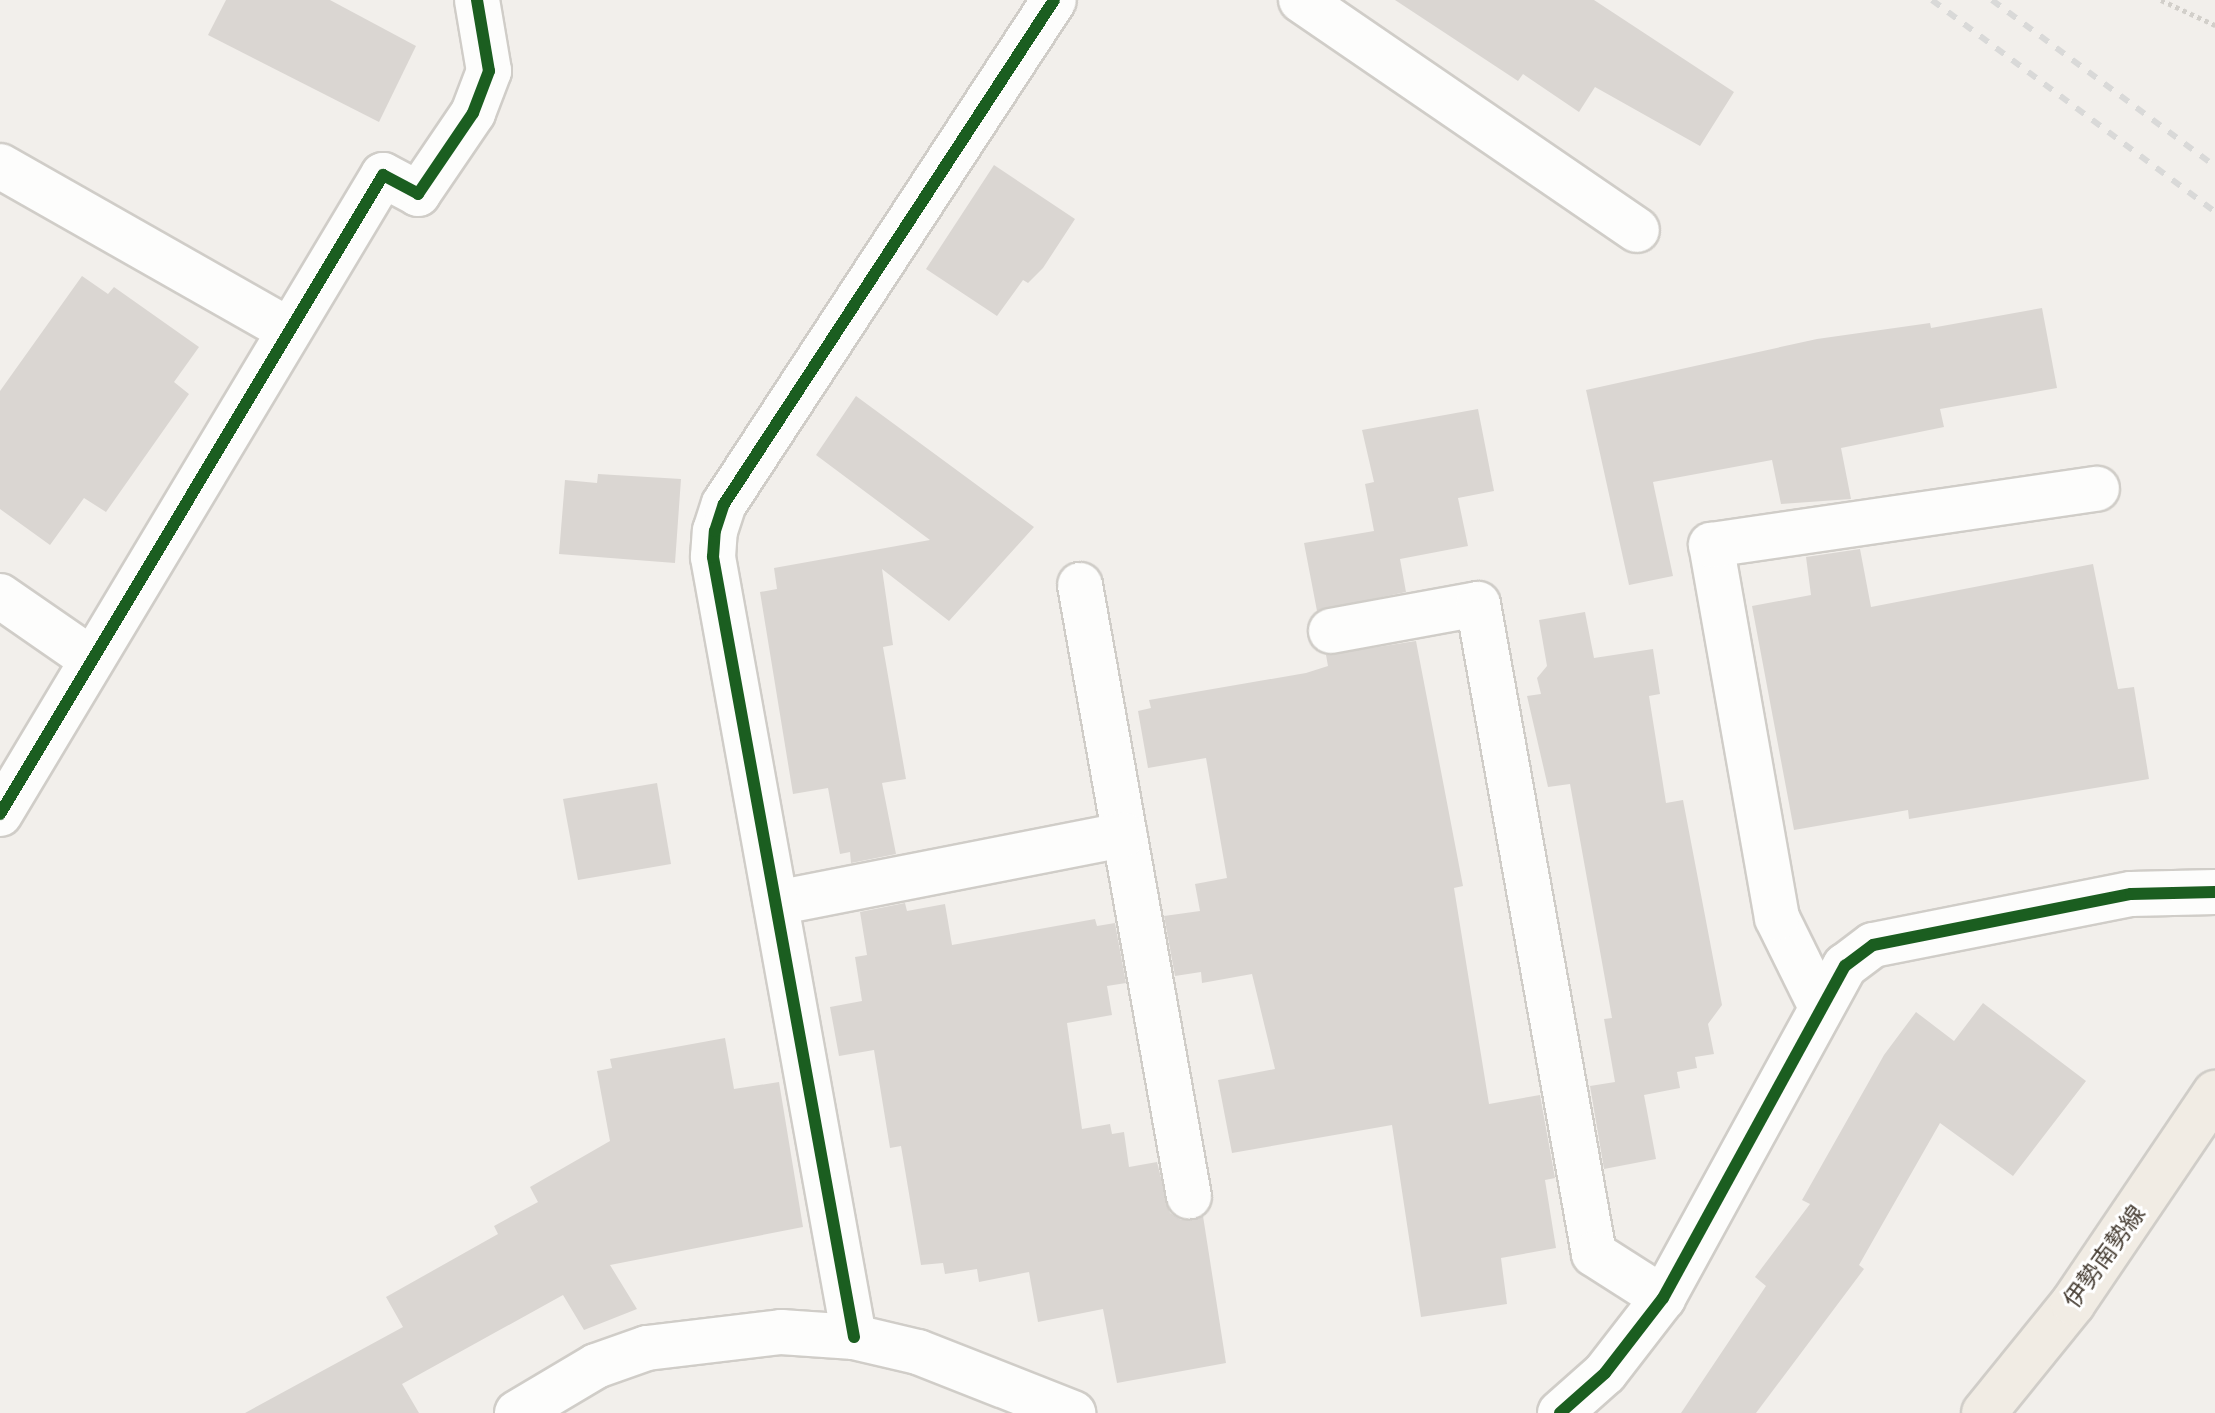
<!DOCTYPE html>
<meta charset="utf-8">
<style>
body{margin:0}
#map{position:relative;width:2215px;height:1413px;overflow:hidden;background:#f2efeb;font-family:"DejaVu Sans","Noto Sans JP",sans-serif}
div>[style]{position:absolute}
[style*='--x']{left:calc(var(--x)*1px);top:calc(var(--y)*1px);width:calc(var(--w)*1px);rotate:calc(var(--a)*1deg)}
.building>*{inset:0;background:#dad6d2}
.path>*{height:5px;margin-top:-2.5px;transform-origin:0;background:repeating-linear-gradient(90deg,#d2cfca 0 4px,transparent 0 8px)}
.roads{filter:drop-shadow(2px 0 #d0cdc8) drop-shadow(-2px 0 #d0cdc8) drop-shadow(0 2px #d0cdc8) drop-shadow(0 -2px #d0cdc8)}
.minor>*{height:44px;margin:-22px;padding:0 22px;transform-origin:22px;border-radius:22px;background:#fdfdfc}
.major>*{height:44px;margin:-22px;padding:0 22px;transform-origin:22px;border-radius:22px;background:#f1ece4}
.rail>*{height:6px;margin-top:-3px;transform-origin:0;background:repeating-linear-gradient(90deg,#d9d9d8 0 10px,transparent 0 20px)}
.cycleway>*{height:12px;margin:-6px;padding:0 6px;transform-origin:6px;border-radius:6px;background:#1b5e20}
span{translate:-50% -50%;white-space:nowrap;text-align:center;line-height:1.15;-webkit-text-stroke:6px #fff;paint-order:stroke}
.street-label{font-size:24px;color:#494036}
</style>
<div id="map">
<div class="building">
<div style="clip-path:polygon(226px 0,330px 0,416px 46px,379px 122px,208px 35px)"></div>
<div style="clip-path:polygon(1395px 0,1594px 0,1734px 92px,1700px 146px,1595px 87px,1579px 112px,1523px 74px,1518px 81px)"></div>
<div style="clip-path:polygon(994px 165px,1075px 219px,1043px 268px,1028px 283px,1023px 280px,997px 316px,926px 269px)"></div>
<div style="clip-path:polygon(82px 276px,108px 294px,114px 287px,199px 347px,174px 382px,189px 394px,106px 512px,84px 498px,50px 545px,0 509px,0 391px)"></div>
<div style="clip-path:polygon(2042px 308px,2057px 388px,1940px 409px,1944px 427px,1841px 448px,1851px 499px,1781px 504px,1772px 460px,1653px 482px,1673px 576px,1629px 585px,1586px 390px,1817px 339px,1930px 323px,1931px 328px)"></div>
<div style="clip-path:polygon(856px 396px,1034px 527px,949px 621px,882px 569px,893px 645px,883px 647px,906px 779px,882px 783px,896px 854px,851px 863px,850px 852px,840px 854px,828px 788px,793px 794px,760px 592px,777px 589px,774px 568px,930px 540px,816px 455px)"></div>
<div style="clip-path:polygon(1478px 409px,1494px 491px,1458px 498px,1468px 546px,1400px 559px,1406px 592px,1317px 611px,1304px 543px,1374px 531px,1365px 484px,1374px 482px,1362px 430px)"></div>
<div style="clip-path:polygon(598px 474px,681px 479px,675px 563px,559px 554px,565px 480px,597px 483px)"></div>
<div style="clip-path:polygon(1860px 549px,1871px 607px,2093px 564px,2118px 689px,2134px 687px,2149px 779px,1909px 819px,1908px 810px,1794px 830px,1752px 606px,1811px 595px,1806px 557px)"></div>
<div style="clip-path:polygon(1585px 612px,1594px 658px,1653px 649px,1660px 694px,1649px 696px,1666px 803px,1683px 800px,1722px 1005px,1708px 1024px,1714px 1054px,1695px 1057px,1697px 1068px,1677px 1072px,1680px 1088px,1644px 1095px,1656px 1159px,1604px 1169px,1590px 1086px,1615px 1082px,1604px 1019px,1612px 1018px,1570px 784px,1548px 787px,1527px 696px,1541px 694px,1537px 678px,1547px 666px,1539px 620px)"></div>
<div style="clip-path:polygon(1416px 641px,1463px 886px,1454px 888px,1489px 1104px,1540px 1095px,1555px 1178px,1545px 1180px,1556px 1248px,1501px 1258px,1507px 1304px,1421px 1317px,1392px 1125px,1232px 1153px,1218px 1080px,1275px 1069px,1252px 974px,1202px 983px,1201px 972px,1175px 976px,1164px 916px,1200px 911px,1195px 884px,1227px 878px,1206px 758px,1148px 768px,1138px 711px,1151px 708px,1149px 700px,1306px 673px,1328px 666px,1326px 655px)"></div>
<div style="clip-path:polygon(657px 783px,671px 864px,578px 880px,563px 799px)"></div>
<div style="clip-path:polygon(905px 903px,907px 911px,945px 904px,952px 945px,1095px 919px,1097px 926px,1115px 923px,1126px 983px,1107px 986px,1112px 1015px,1067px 1023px,1082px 1129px,1110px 1124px,1112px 1134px,1124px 1132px,1129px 1167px,1157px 1162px,1170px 1213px,1181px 1220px,1203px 1216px,1226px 1363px,1117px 1383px,1103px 1309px,1038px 1322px,1029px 1272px,979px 1282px,977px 1269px,945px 1274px,943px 1263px,921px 1265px,901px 1146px,890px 1148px,874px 1050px,839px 1056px,830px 1007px,862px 1001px,855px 957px,867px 955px,860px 912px)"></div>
<div style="clip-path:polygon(1983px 1003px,2086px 1081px,2013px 1176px,1940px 1123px,1859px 1265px,1864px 1269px,1756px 1413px,1681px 1413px,1766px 1286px,1755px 1277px,1810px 1204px,1802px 1200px,1884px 1055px,1916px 1012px,1954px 1041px)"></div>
<div style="clip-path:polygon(725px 1038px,734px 1089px,779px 1082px,803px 1227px,610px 1265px,637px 1309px,584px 1330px,563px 1295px,402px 1384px,419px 1413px,245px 1413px,403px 1327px,386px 1297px,498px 1234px,494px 1226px,538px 1202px,530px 1187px,610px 1141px,597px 1071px,612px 1068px,610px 1059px)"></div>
</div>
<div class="path">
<div style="--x:2161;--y:0;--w:60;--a:24.8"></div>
</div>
<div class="roads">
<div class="minor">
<div style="--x:1301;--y:0;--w:407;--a:34.4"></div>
<div style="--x:0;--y:166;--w:328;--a:29.6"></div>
<div style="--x:1080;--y:585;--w:621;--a:79.89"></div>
<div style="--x:0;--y:596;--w:111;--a:34.7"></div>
<div style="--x:1331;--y:631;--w:149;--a:-10.4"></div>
<div style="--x:1478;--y:604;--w:660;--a:79.88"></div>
<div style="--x:1594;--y:1254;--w:82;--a:32.5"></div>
<div style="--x:0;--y:814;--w:745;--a:-59.06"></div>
<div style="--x:383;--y:175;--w:40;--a:28"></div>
<div style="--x:418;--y:194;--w:98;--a:-55.8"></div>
<div style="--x:473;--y:113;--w:45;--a:-69.1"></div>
<div style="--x:489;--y:71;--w:72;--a:-99.6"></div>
<div style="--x:776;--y:903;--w:355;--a:-11.1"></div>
<div style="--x:1820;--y:1005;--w:97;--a:-116.3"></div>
<div style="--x:1777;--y:918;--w:379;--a:-100"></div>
<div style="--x:1711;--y:545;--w:390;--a:-8.3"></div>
<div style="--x:854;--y:1337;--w:793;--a:-100.25"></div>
<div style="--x:713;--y:557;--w:26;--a:-86"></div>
<div style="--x:715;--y:531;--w:28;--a:-72"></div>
<div style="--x:724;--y:504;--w:602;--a:-56.78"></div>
<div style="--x:517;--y:1413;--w:92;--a:-30.7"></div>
<div style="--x:596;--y:1366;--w:54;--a:-19.4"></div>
<div style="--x:647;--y:1348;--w:135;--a:-6.8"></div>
<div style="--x:781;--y:1332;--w:73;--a:3.9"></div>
<div style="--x:854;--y:1337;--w:66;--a:13.2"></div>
<div style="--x:918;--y:1352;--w:167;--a:21.5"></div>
<div style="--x:1560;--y:1413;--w:60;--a:-41.6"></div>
<div style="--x:1605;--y:1373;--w:95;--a:-52.3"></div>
<div style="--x:1663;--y:1298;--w:379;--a:-61.3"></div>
<div style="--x:1845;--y:966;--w:35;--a:-37"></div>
<div style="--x:1873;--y:945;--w:263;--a:-11.2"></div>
<div style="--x:2131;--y:894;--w:84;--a:-1.4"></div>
</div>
<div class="major">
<div style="--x:1984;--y:1413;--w:141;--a:-51"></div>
<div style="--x:2073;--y:1303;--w:254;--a:-55.9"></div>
</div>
</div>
<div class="rail">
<div style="--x:1932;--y:0;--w:354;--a:36.8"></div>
<div style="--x:1992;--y:0;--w:278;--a:36.7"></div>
</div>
<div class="cycleway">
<div style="--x:0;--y:814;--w:745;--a:-59.06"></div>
<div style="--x:383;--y:175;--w:40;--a:28"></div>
<div style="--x:418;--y:194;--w:98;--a:-55.8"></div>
<div style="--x:473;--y:113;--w:45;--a:-69.1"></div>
<div style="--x:489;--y:71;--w:72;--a:-99.6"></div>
<div style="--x:854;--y:1337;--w:793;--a:-100.25"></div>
<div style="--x:713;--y:557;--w:26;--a:-86"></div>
<div style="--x:715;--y:531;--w:28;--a:-72"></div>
<div style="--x:724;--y:504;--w:602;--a:-56.78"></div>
<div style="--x:1560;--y:1413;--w:60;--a:-41.6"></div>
<div style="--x:1605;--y:1373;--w:95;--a:-52.3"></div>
<div style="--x:1663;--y:1298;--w:379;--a:-61.3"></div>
<div style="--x:1845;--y:966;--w:35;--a:-37"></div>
<div style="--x:1873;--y:945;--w:263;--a:-11.2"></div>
<div style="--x:2131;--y:894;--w:84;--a:-1.4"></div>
</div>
<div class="street-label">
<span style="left:2105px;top:1257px;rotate:-54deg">伊勢南勢線</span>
</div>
</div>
